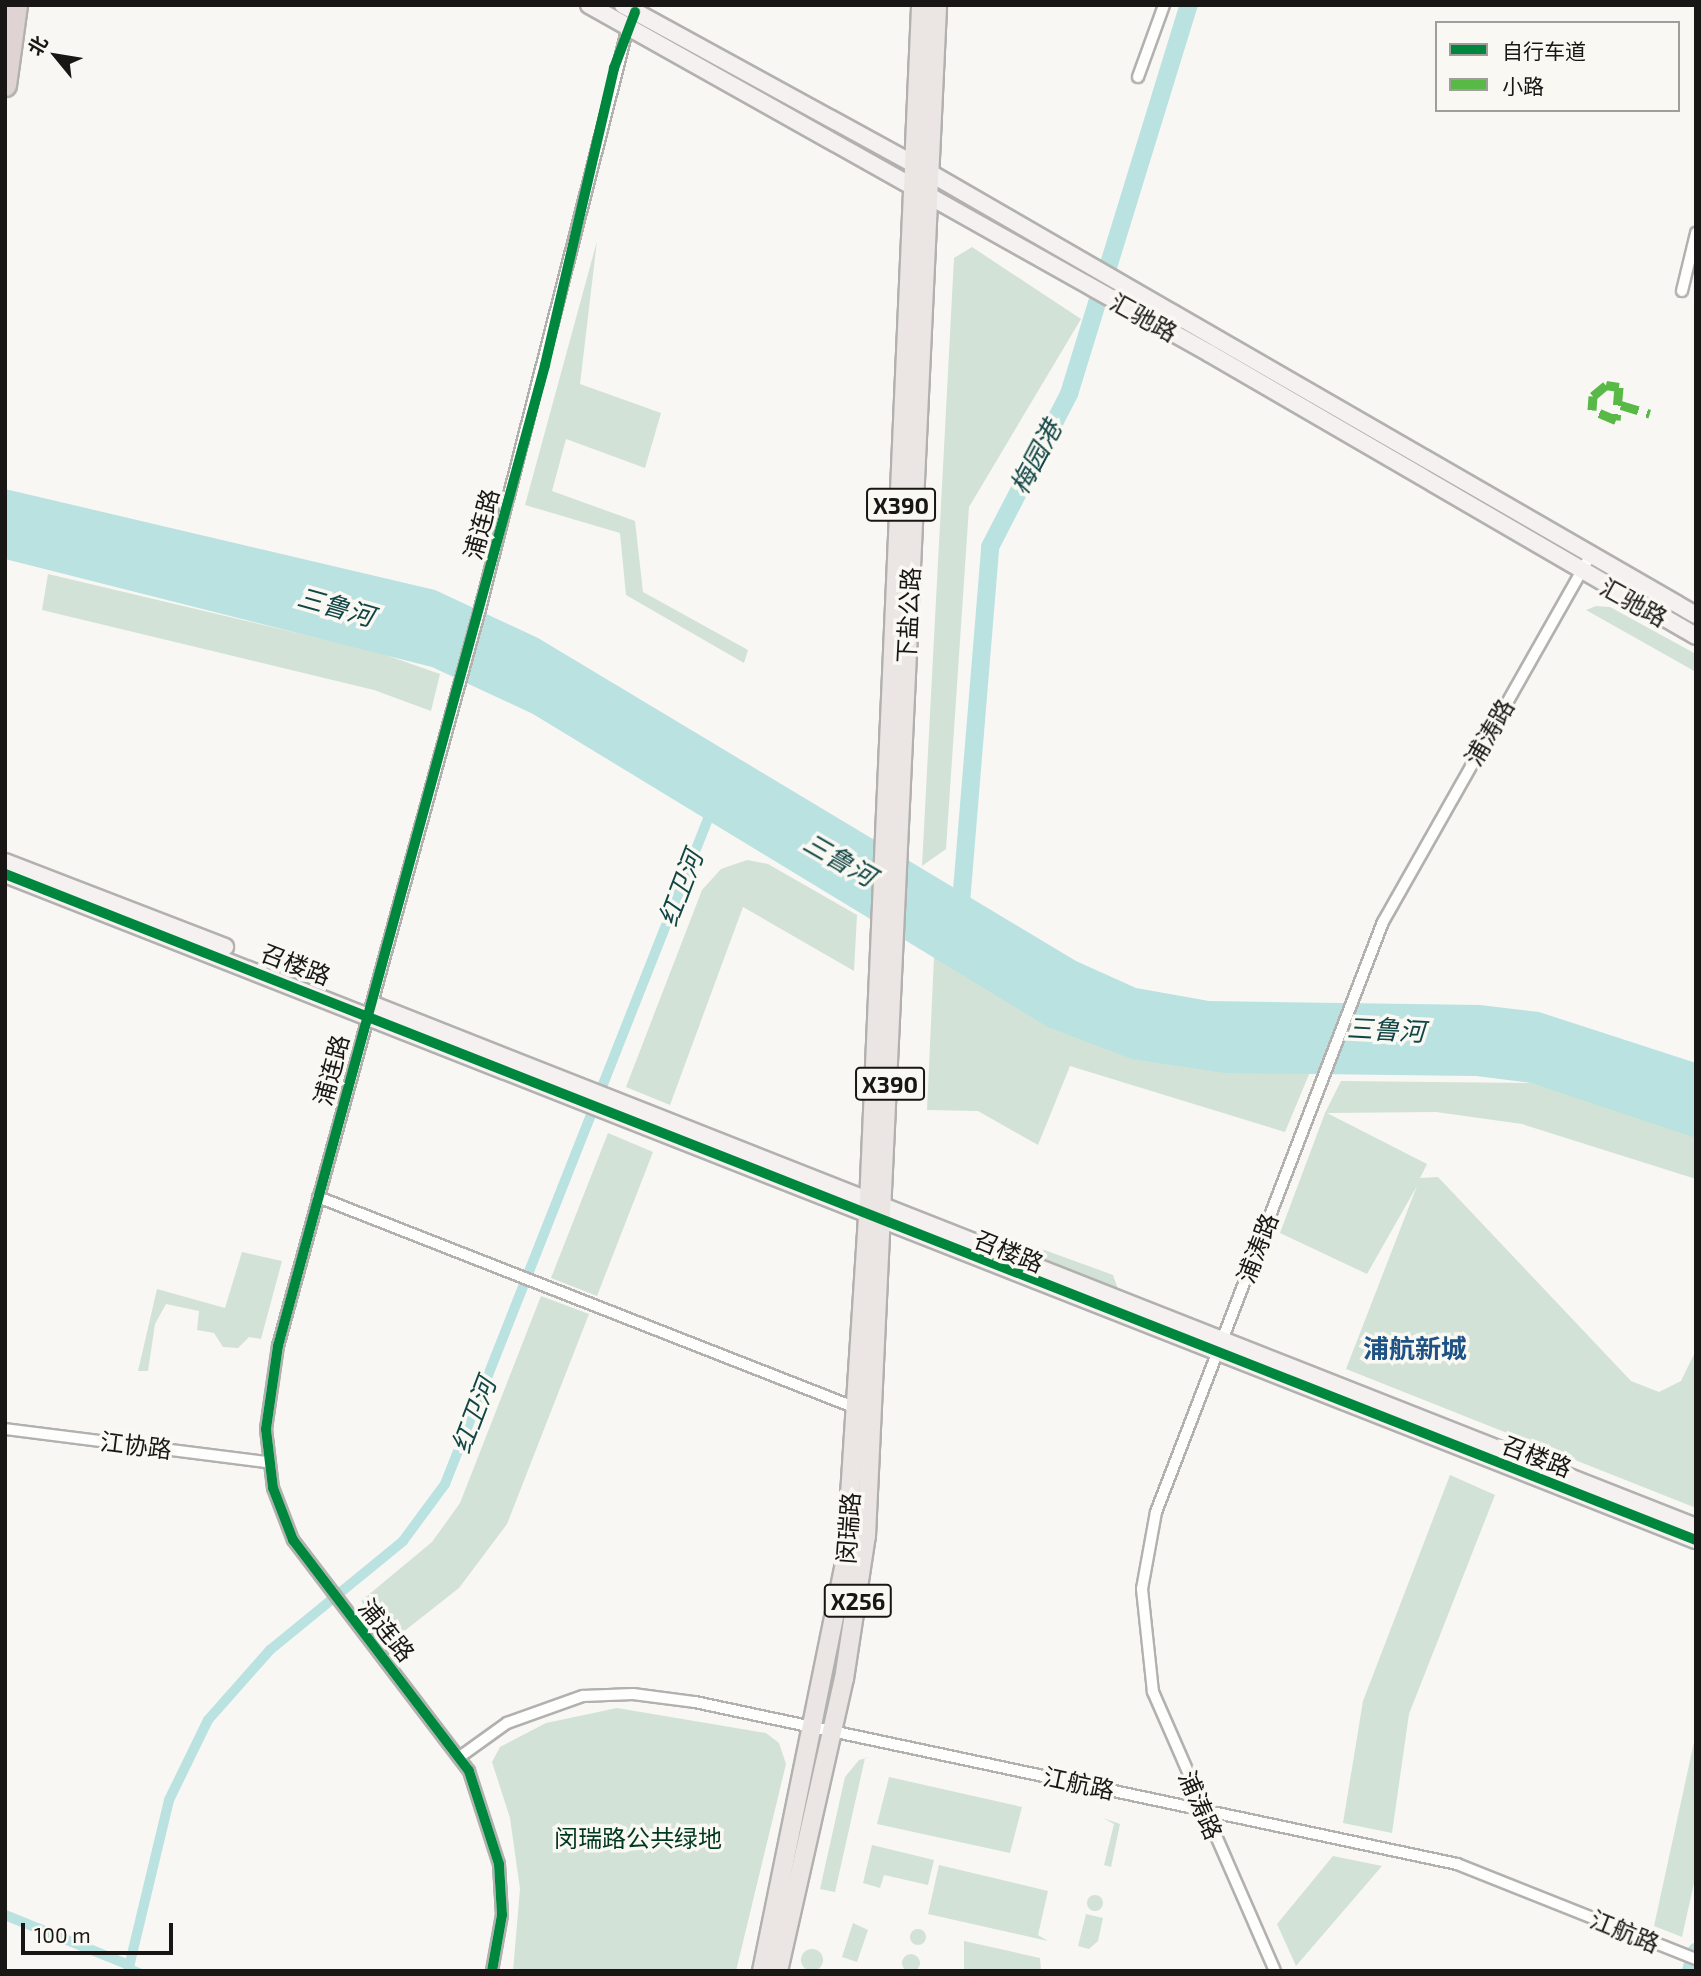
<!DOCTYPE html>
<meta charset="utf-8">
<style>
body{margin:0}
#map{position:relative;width:1701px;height:1976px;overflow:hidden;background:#f8f7f4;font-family:"Exo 2","Noto Sans SC",sans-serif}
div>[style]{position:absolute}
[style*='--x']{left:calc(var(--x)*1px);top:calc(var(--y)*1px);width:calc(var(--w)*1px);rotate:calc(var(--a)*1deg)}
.green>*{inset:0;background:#d2e2d6}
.round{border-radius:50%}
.water>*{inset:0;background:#b9e2e0}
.stream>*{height:2.5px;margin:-1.25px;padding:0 1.25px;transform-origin:1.25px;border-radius:1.25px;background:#b9e2e0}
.canal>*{height:10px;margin:-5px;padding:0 5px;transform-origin:5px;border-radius:5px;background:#b9e2e0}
.river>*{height:18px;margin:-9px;padding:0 9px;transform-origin:9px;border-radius:9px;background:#b9e2e0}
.roads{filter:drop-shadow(2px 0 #b2b1af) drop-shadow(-2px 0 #b2b1af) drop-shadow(0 2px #b2b1af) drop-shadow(0 -2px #b2b1af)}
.street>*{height:10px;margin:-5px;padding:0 5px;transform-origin:5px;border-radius:5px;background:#fefefd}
.secondary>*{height:16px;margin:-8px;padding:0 8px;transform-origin:8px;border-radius:8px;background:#f5f1f1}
.primary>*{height:18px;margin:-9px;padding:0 9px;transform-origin:9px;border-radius:9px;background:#ebe5e4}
.highway>*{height:21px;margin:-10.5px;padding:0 10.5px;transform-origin:10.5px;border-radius:10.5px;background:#dfd4d3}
.quiet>*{height:9px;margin-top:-4.5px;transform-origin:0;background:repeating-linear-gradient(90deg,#58b947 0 18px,transparent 0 27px)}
.cycleway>*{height:10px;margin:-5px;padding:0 5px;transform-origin:5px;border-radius:5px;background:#00873e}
span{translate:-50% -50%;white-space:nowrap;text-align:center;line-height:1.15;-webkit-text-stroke:7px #faf8f2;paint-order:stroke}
.shield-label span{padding:2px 5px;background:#faf8f2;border:2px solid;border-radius:5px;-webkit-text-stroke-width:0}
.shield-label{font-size:23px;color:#181715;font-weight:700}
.street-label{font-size:24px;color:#181715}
.park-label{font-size:24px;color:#00381f}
.water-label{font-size:26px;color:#114646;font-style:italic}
.neighbourhood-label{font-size:26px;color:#1e5284;font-weight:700}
.frame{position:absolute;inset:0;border:7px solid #181715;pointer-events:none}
.legend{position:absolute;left:1435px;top:21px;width:245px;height:91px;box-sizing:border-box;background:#faf8f2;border:2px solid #a09e9a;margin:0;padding:9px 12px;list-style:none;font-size:21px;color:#181715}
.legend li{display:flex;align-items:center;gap:14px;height:35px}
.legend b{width:35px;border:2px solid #a09e9a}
.north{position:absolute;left:21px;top:21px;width:70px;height:70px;-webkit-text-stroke:5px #faf8f2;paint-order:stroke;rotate:300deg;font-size:19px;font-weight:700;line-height:28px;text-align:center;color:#181715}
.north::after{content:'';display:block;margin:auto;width:24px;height:32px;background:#181715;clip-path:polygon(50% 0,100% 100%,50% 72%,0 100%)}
.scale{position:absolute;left:21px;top:1923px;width:152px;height:32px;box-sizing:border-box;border:4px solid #181715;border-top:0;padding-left:9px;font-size:21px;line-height:24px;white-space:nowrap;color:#181715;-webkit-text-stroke:5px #faf8f2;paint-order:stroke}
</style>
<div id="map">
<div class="green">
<div style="clip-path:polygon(597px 241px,580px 384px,661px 413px,645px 468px,566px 439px,552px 491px,635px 521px,643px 592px,748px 650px,744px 663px,626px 595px,620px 533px,525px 505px)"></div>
<div style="clip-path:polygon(972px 247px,1081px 319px,969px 507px,946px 849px,922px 866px,954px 258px)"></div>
<div style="clip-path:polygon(48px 574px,377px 652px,440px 674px,431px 711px,374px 690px,42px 610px)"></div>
<div style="clip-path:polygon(1596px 606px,1610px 607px,1696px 654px,1696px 672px,1586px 610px)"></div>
<div style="clip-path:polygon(747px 860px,768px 864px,857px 915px,854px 971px,743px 907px,670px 1105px,626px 1087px,702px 890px,721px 869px)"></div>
<div style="clip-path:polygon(934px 957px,1325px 1036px,1285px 1132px,1070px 1066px,1038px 1145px,978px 1111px,927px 1110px)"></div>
<div style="clip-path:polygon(1341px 1081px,1531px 1083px,1696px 1133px,1696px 1179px,1522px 1124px,1436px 1112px,1327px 1113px,1427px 1164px,1420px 1178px,1438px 1177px,1631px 1381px,1659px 1392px,1681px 1381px,1696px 1350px,1696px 1508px,1346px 1369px,1417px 1186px,1367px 1274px,1280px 1233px,1325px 1113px)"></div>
<div style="clip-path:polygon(608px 1133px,653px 1152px,597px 1296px,551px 1278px)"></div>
<div style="clip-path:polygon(1039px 1248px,1113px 1275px,1119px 1292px,1027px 1255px)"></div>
<div style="clip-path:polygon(242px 1252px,282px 1261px,261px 1339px,249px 1337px,238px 1348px,223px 1347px,214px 1333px,197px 1330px,199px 1311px,166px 1304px,155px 1324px,148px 1371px,138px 1371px,157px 1289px,225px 1308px)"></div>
<div style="clip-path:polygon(541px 1296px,589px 1314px,507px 1524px,459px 1588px,393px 1640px,361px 1601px,432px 1542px,460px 1503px)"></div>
<div style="clip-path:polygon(1450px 1475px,1495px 1495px,1409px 1714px,1392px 1833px,1343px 1823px,1363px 1701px)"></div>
<div style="clip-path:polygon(617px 1708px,766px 1733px,779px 1743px,786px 1764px,736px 1971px,513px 1971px,520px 1889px,510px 1818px,492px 1762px,500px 1747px,546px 1723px)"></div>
<div style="clip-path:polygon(1696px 1733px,1696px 1874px,1682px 1937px,1654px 1926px)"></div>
<div style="clip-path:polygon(871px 1757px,865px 1758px,835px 1892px,820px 1889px,845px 1777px,859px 1760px)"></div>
<div style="clip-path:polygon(889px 1777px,1022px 1807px,1010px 1853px,877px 1824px)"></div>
<div style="clip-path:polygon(1103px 1818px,1120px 1824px,1111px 1867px,1104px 1865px,1114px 1824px)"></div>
<div style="clip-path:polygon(872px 1845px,934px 1860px,928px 1885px,884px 1875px,880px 1888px,863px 1883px)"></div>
<div style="clip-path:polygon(1333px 1856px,1382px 1866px,1296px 1966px,1277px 1924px)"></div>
<div style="clip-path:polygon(939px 1865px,1048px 1891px,1038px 1935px,1048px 1941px,928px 1914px)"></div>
<div class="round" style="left:1087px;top:1895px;width:16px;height:16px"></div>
<div style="clip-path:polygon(1086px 1914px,1103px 1918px,1098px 1941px,1089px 1949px,1078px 1946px)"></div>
<div style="clip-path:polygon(853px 1923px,868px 1930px,857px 1962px,842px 1957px)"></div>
<div class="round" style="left:910px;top:1929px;width:16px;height:16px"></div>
<div style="clip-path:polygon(964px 1941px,1040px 1958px,1041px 1971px,964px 1971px)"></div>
<div class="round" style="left:801px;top:1949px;width:22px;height:22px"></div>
<div class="round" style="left:902px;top:1954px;width:18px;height:18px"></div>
</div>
<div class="water">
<div style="clip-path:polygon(5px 489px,435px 590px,538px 638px,1076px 961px,1136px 988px,1209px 1001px,1480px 1005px,1539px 1012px,1696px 1063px,1696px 1138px,1531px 1083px,1476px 1076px,1225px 1073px,1132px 1059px,1048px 1027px,533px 714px,432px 667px,5px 559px)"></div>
</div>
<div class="stream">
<div style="--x:129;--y:1965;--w:16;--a:22"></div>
</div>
<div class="canal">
<div style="--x:5;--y:1915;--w:134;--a:22"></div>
<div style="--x:128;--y:1971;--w:176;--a:-76.5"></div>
<div style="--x:169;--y:1800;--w:89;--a:-64"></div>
<div style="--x:208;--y:1720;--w:94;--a:-48.5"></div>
<div style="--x:270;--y:1650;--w:172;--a:-39.3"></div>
<div style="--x:403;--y:1541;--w:71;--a:-53.6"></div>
<div style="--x:445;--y:1484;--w:729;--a:-68.43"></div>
</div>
<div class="river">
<div style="--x:960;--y:915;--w:369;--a:-85.3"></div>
<div style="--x:990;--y:547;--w:172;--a:-62.7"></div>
<div style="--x:1069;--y:394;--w:407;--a:-72.9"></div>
<div style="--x:1691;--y:1971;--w:20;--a:-75"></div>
</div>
<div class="roads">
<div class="street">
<div style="--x:1138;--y:77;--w:77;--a:-70.1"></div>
<div style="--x:1682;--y:291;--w:60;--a:-76.4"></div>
<div style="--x:318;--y:1197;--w:578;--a:21.41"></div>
<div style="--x:5;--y:1429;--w:264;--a:7.2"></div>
<div style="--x:461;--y:1756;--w:57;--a:-35.7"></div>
<div style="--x:507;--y:1723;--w:81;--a:-19.6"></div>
<div style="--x:583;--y:1696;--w:50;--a:-2.3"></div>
<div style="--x:633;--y:1694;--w:63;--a:7.4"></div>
<div style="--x:695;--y:1702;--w:779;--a:12"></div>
<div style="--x:1457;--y:1864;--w:257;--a:21.7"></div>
<div style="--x:492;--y:1971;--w:57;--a:-79.9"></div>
<div style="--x:502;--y:1915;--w:51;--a:-93.4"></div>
<div style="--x:499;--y:1864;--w:98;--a:-107.9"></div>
<div style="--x:469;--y:1771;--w:290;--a:-127.3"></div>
<div style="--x:293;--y:1540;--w:56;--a:-111"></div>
<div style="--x:273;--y:1488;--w:59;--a:-96.8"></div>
<div style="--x:266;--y:1429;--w:84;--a:-81.8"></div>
<div style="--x:278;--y:1346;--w:764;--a:-74.67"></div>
<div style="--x:480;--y:609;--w:605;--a:-75.73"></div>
<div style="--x:1275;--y:1971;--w:305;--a:-113.6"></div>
<div style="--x:1153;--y:1692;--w:104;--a:-96.1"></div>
<div style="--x:1142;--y:1589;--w:78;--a:-79.7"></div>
<div style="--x:1156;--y:1512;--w:632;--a:-68.96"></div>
<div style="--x:1383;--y:922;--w:420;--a:-60.5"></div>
</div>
<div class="secondary">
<div style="--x:589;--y:5;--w:711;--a:29.31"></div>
<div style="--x:1209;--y:353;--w:563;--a:30.16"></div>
<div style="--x:623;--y:5;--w:350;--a:28.7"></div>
<div style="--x:930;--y:173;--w:884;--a:29.99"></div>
<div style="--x:5;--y:862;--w:236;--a:21.1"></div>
<div style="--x:5;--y:874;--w:1817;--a:21.5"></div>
<div style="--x:376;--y:1006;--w:1419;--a:21.54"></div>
</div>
<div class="primary">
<div style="--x:762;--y:1971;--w:422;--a:-78.5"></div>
<div style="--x:846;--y:1557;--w:355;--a:-86.3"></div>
<div style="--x:869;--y:1203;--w:1199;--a:-87.51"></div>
<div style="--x:778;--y:1971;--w:299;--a:-77.3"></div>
<div style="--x:844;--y:1679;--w:145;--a:-81.3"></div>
<div style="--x:866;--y:1536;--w:1533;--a:-87.34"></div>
</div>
<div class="highway">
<div style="--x:5;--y:85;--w:81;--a:-82.2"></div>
</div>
</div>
<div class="quiet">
<div style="--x:1606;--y:385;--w:13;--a:9"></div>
<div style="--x:1619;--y:387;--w:33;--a:95"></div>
<div style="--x:1616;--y:420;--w:26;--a:-157"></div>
<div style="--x:1592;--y:410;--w:14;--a:-86"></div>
<div style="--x:1593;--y:396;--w:17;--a:-40"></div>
<div style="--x:1621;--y:405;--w:30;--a:17"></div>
</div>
<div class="cycleway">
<div style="--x:5;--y:874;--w:1817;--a:21.5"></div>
<div style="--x:492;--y:1971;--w:57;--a:-79.9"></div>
<div style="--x:502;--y:1915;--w:51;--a:-93.4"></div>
<div style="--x:499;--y:1864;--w:98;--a:-107.9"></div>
<div style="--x:469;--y:1771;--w:290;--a:-127.3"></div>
<div style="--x:293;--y:1540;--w:56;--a:-111"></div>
<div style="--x:273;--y:1488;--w:59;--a:-96.8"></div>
<div style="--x:266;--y:1429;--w:84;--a:-81.8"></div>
<div style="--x:278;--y:1346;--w:1017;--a:-74.77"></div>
<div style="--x:545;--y:365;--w:305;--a:-76.9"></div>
<div style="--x:614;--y:68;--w:60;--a:-69.4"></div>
</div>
<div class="shield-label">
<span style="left:901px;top:505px">X390</span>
<span style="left:890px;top:1084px">X390</span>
<span style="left:858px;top:1601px">X256</span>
</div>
<div class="street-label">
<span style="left:1144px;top:317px;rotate:29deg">汇驰路</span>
<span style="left:481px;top:524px;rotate:-75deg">浦连路</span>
<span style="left:1634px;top:602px;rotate:29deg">汇驰路</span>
<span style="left:908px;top:615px;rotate:-87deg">下盐公路</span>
<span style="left:1489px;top:732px;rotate:-60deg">浦涛路</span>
<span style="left:296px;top:964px;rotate:21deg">召楼路</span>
<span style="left:331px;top:1070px;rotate:-75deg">浦连路</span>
<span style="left:1257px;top:1248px;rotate:-69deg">浦涛路</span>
<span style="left:1009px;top:1251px;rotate:22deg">召楼路</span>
<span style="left:136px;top:1445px;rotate:7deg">江协路</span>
<span style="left:1537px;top:1456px;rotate:21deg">召楼路</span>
<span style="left:848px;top:1528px;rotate:-86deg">闵瑞路</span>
<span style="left:387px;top:1630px;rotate:51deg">浦连路</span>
<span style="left:1079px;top:1783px;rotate:12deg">江航路</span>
<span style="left:1201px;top:1805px;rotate:66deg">浦涛路</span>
<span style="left:1625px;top:1931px;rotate:22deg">江航路</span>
</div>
<div class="park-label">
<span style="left:638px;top:1838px">闵瑞路公共绿地</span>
</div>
<div class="water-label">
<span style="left:1035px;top:457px;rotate:-62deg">梅园港</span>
<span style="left:336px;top:606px;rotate:16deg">三鲁河</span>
<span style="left:840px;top:859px;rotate:30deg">三鲁河</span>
<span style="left:680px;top:888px;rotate:-69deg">红卫河</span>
<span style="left:1386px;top:1029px;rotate:3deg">三鲁河</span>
<span style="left:473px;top:1415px;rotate:-69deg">红卫河</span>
</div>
<div class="neighbourhood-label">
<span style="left:1415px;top:1348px">浦航新城</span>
</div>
<div class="frame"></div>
<ul class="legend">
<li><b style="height:9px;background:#00873e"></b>自行车道</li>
<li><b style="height:9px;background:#58b947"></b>小路</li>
</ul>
<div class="north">北</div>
<div class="scale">100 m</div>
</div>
